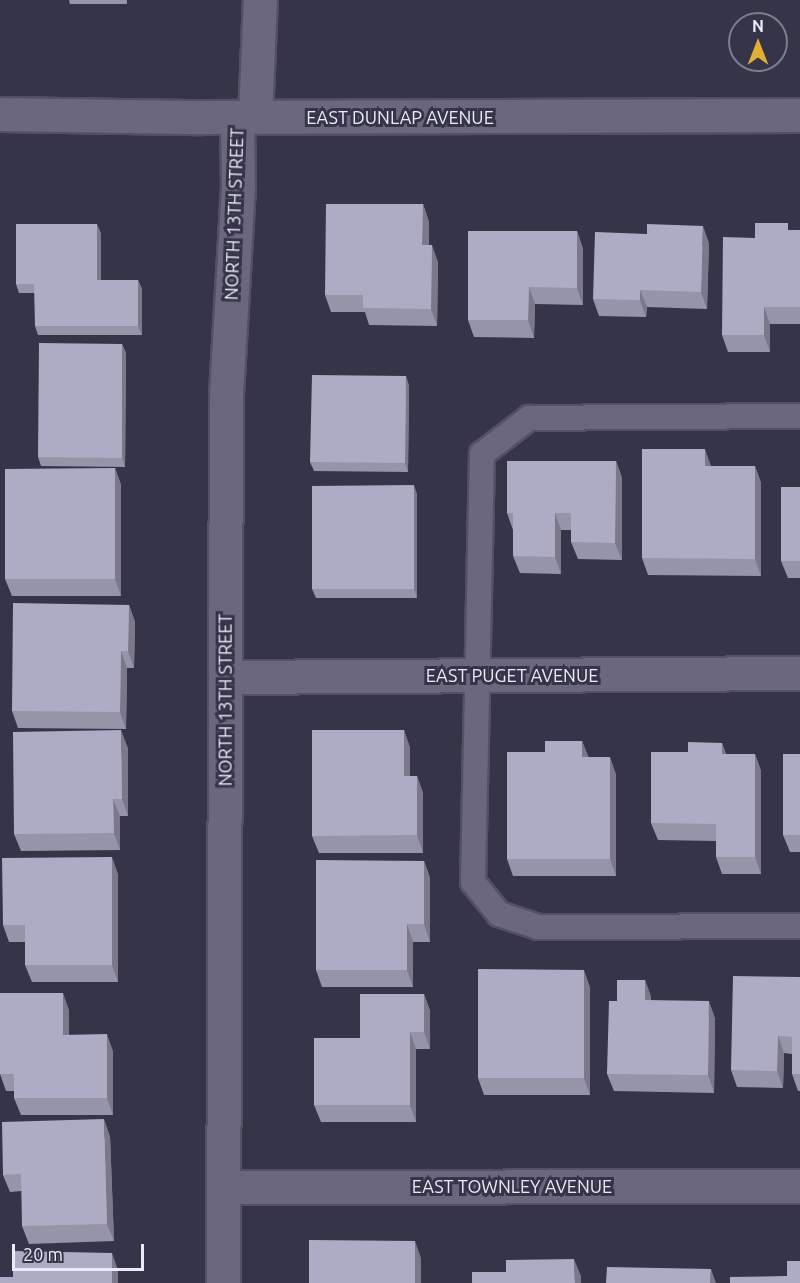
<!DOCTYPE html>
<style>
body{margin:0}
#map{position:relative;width:800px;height:1283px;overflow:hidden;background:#363448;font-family:Ubuntu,sans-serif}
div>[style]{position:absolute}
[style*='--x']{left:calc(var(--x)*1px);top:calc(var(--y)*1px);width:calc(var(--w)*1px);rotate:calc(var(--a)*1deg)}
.roads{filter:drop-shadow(2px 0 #535162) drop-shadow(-2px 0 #535162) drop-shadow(0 2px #535162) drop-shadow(0 -2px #535162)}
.lane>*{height:24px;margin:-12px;padding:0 12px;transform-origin:12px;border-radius:12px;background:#6a677e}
.street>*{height:33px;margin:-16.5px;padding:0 16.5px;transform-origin:16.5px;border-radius:16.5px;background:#6a677e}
.wall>*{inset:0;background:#9694a9}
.shaded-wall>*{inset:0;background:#7a788a}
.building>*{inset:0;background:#aeacc5}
span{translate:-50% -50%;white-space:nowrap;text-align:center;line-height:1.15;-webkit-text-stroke:6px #363448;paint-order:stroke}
.street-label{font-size:18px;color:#ebeaf7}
.north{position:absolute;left:728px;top:12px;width:60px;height:60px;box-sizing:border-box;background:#363448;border:2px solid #7e7d8e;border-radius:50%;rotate:0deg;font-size:16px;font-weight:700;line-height:24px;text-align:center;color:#ebeaf7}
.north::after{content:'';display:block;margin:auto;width:21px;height:27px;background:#dfb034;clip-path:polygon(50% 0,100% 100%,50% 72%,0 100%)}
.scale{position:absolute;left:12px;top:1244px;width:132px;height:27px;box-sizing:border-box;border:3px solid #ebeaf7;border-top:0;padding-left:8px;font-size:18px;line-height:21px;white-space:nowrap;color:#ebeaf7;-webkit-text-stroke:4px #363448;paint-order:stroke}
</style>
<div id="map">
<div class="roads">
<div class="lane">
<div style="--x:800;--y:416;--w:271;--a:179.6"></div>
<div style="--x:529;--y:418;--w:59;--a:142.5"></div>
<div style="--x:482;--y:454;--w:428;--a:91.2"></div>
<div style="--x:473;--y:882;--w:41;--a:50.9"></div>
<div style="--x:499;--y:914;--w:41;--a:18.4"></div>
<div style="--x:538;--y:927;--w:262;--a:-0.2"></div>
</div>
<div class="street">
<div style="--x:0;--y:114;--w:202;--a:0.9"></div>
<div style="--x:202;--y:117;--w:598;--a:-0.19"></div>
<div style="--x:255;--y:117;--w:117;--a:-87.6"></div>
<div style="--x:225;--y:677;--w:575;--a:-0.4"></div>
<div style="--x:225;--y:1187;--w:575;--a:-0.1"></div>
<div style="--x:223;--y:1283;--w:889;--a:-89.81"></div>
<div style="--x:226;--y:394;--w:207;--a:-86.7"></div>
<div style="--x:238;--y:187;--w:70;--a:-90.8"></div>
</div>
</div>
<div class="wall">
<div style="clip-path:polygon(69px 0,127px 0,127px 4px,70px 4px)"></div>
<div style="clip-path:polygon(423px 204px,429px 222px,429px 245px,438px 262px,437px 326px,369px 325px,365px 312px,331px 312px,325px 295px)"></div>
<div style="clip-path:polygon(791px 230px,800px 230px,800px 324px,770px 324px,770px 352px,728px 352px,722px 335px,755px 238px)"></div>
<div style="clip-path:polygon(577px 231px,583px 249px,583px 305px,535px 304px,534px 338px,474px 337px,468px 320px)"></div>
<div style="clip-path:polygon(101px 233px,101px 280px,138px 280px,142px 289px,142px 335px,38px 335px,35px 326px,35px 293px,19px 293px,16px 284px)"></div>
<div style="clip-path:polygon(709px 243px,707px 309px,647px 307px,646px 317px,599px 316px,593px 299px)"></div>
<div style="clip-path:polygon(122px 344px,126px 353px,125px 467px,41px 466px,38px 457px)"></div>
<div style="clip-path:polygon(409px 385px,408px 472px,314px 471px,310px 462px)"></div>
<div style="clip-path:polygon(616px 461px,622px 478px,622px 560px,578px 559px,571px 542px,571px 530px,561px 530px,561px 574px,520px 573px,513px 556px,513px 530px,507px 513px)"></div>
<div style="clip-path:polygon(711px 466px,755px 466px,761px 483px,761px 576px,648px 575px,642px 558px)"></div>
<div style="clip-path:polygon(115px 468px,121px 485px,121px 596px,12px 596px,5px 579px)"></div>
<div style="clip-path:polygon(800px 487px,800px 578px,788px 578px,781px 561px)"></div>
<div style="clip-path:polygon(417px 494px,417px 598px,316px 598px,312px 589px)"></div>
<div style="clip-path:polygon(129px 605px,135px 622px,134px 668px,127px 668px,126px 729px,18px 728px,12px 711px)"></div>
<div style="clip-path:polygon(404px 730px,410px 748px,410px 776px,417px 776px,423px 793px,423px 853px,319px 853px,312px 836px)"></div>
<div style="clip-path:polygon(582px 741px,588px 757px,616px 774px,616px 876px,513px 876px,507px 859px,545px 752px)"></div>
<div style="clip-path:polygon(722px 743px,726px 754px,755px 754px,761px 771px,761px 874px,722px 874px,716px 857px,716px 841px,658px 840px,651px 823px,688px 752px)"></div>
<div style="clip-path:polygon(128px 748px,128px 816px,120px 816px,120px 850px,21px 851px,14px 834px)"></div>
<div style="clip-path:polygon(800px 754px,800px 852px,790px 852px,783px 835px)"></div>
<div style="clip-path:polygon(424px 861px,430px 878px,430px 942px,413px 942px,413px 987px,322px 987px,316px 970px)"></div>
<div style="clip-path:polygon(118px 874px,118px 982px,32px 982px,25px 965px,25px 942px,9px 942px,3px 925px)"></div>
<div style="clip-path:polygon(800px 977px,800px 1091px,798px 1091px,792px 1074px,792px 1054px,784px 1053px,783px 1088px,737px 1087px,731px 1070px)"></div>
<div style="clip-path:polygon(645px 980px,651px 997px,651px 1000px,715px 1018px,714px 1093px,614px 1091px,607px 1074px,617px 1001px)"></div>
<div style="clip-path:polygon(590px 987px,590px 1095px,484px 1095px,478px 1078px)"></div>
<div style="clip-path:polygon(0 993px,69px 1010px,69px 1035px,113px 1051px,113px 1115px,21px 1115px,14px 1098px,14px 1091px,6px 1091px,0 1074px)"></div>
<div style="clip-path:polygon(424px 994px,430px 1011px,430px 1049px,416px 1049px,416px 1122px,321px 1122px,314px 1105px,360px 1038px)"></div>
<div style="clip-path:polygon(110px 1136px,114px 1241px,29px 1244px,22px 1226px,22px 1191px,10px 1192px,3px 1175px)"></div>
</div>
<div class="shaded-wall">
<div style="clip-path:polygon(423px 204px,429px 222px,429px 262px,422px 245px)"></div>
<div style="clip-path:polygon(97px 224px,101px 233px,101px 289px,97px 280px)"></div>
<div style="clip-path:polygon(703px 226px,709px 243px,707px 309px,701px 292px)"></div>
<div style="clip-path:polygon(577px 231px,583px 249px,583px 305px,577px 288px)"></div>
<div style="clip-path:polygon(432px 245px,438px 262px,437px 326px,431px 309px)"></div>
<div style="clip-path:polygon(138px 280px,142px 289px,142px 335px,138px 326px)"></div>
<div style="clip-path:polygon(529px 287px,535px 304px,534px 338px,528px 320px)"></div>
<div style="clip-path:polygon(640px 290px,647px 307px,646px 317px,640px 300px)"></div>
<div style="clip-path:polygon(764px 307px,770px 324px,770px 352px,764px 335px)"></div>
<div style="clip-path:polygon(122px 344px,126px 353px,125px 467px,122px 458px)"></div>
<div style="clip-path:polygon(406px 376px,409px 385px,408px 472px,405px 463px)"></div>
<div style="clip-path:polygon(705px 449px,711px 466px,705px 466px)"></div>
<div style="clip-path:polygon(616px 461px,622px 478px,622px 560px,615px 543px)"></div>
<div style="clip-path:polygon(755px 466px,761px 483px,761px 576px,755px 559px)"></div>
<div style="clip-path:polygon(115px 468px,121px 485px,121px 596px,115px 579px)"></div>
<div style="clip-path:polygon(414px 485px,417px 494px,417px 598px,414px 589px)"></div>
<div style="clip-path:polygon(555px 513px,561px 530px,561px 574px,555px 557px)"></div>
<div style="clip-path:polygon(129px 605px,135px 622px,134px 668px,128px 651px)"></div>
<div style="clip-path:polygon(121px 651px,127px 668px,126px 729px,120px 712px)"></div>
<div style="clip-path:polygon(121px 730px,128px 748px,128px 816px,122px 799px)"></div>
<div style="clip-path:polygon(404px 730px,410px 748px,410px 793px,404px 776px)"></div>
<div style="clip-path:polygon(582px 741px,589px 758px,582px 757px)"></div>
<div style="clip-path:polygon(722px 743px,728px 760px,722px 754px)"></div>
<div style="clip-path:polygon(755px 754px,761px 771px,761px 874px,755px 857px)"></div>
<div style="clip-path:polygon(610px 757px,616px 774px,616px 876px,610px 859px)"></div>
<div style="clip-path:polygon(417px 776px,423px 793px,423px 853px,417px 835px)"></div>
<div style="clip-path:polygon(113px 799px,120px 816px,120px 850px,114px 833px)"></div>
<div style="clip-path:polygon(112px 857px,118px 874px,118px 982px,112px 965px)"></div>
<div style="clip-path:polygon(424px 861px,430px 878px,430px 942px,424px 924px)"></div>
<div style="clip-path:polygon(407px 924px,413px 942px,413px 987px,407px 970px)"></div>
<div style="clip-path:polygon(584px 970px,590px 987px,590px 1095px,584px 1078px)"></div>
<div style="clip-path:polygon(645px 980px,651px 997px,651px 1017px,645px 1000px)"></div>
<div style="clip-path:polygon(63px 993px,69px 1010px,69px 1052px,63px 1035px)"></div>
<div style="clip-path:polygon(424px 994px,430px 1011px,430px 1049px,424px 1032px)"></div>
<div style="clip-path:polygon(709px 1001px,715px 1018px,714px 1093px,708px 1075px)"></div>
<div style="clip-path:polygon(410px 1032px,416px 1049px,416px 1122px,410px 1105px)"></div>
<div style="clip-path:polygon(107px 1034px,113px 1051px,113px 1115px,107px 1098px)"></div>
<div style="clip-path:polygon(778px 1036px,784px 1053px,783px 1088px,777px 1071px)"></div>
<div style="clip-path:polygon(104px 1119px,110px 1136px,114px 1241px,107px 1224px)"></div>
<div style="clip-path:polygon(415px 1241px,421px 1258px,421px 1283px,415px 1283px)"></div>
<div style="clip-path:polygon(112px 1253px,118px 1270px,118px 1283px,112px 1283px)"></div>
<div style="clip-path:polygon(574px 1259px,581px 1276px,581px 1283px,575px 1283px)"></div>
<div style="clip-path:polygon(711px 1269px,716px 1283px,710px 1283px)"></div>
</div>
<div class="building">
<div style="clip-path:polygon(326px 204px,423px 204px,422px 245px,432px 245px,431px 309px,363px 308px,363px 295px,325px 295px)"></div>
<div style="clip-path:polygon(755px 223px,788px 223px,788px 230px,800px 230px,800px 307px,764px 307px,764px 335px,722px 335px,723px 237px,755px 238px)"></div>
<div style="clip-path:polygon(16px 224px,97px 224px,97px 280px,138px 280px,138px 326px,35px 326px,34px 284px,16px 284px)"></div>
<div style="clip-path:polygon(647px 224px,703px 226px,701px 292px,640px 290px,640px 300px,593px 299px,595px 232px,647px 234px)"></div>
<div style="clip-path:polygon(468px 231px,577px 231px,577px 288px,529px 287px,528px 320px,468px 320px)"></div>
<div style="clip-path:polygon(39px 343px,122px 344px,122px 458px,38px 457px)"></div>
<div style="clip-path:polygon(312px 375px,406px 376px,405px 463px,310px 462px)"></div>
<div style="clip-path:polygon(642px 449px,705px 449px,705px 466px,755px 466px,755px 559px,642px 558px)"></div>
<div style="clip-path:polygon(507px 461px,616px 461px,615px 543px,571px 542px,571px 513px,555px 513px,555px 557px,513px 556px,513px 513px,507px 513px)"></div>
<div style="clip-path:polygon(115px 468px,115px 579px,5px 579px,5px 469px)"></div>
<div style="clip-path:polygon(414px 485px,414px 589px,312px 589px,312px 486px)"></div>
<div style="clip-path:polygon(781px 487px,800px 487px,800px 561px,781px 561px)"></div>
<div style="clip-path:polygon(13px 603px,129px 605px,128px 651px,121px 651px,120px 712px,12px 711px)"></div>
<div style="clip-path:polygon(121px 730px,122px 799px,113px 799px,114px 833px,14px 834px,13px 732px)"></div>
<div style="clip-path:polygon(312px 730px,404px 730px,404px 776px,417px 776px,417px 835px,312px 836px)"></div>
<div style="clip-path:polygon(545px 741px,582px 741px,582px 757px,610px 757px,610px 859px,507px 859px,507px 752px,545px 752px)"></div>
<div style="clip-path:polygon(688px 742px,722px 743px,722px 754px,755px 754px,755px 857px,716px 857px,716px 824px,651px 823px,651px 752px,688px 752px)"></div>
<div style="clip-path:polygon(783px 754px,800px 754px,800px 835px,783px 835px)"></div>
<div style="clip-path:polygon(112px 857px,112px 965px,25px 965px,25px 925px,3px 925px,2px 858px)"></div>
<div style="clip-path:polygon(316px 860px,424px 861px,424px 924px,407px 924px,407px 970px,316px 970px)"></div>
<div style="clip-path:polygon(478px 969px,584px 970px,584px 1078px,478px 1078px)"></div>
<div style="clip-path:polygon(733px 976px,800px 977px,800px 1074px,792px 1074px,792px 1037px,778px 1036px,777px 1071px,731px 1070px)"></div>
<div style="clip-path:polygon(617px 980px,645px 980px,645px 1000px,709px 1001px,708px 1075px,607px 1074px,609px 1001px,617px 1001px)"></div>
<div style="clip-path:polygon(0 993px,63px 993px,63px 1035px,107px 1034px,107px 1098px,14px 1098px,14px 1074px,0 1074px)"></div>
<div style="clip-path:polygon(360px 994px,424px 994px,424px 1032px,410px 1032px,410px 1105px,314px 1105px,314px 1038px,360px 1038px)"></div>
<div style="clip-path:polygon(104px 1119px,107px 1224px,22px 1226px,21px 1174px,3px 1175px,2px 1122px)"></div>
<div style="clip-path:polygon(309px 1240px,415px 1241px,415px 1283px,309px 1283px)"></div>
<div style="clip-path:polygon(13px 1251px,112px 1253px,112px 1283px,0 1283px,0 1277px,13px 1277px)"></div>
<div style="clip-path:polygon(574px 1259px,575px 1283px,472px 1283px,472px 1272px,506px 1272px,506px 1260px)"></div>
<div style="clip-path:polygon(787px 1261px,800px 1261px,800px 1283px,730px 1283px,730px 1277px,787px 1276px)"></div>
<div style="clip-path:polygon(607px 1267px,711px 1269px,710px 1283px,606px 1283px)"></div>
</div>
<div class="street-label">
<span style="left:400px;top:117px">EAST DUNLAP AVENUE</span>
<span style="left:234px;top:214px;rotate:-88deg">NORTH 13TH STREET</span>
<span style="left:512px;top:675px">EAST PUGET AVENUE</span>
<span style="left:225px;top:700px;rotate:-90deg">NORTH 13TH STREET</span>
<span style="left:512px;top:1186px">EAST TOWNLEY AVENUE</span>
</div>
<div class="north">N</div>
<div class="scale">20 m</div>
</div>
